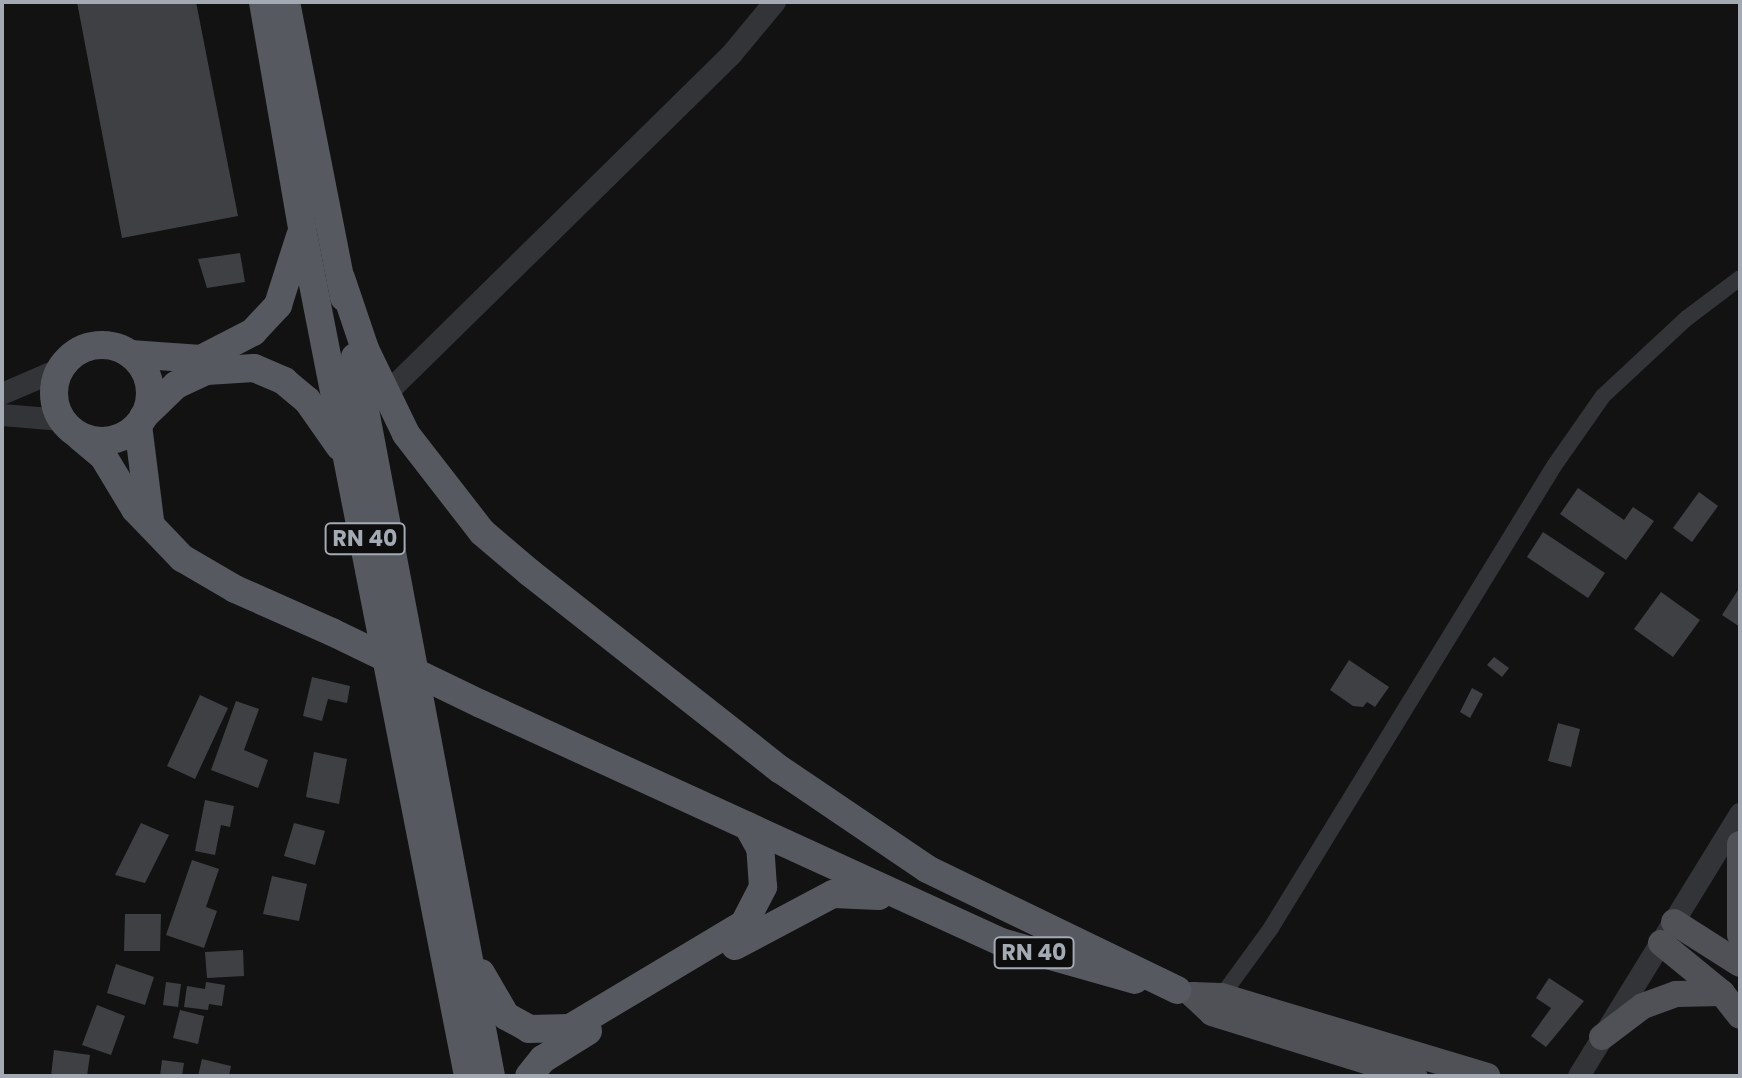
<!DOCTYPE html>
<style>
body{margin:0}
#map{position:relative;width:1742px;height:1078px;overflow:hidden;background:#121213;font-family:Poppins,sans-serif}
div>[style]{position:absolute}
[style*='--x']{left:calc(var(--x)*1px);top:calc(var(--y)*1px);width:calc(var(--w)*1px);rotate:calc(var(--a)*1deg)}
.building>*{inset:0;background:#3e4043}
.minor>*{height:16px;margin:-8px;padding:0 8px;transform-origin:8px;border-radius:8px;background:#333438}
.tertiary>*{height:22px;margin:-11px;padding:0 11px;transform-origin:11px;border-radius:11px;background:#333438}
.primary>*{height:26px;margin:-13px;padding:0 13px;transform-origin:13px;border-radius:13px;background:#4f5157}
.trunk>*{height:28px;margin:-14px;padding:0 14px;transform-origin:14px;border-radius:14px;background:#565a60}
.trunk>.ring{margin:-14px;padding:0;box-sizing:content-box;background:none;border:28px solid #565a60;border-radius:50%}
.trunk-bridge>*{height:28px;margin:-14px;padding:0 14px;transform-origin:14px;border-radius:14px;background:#565a60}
span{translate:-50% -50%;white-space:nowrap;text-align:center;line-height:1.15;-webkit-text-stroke:6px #0d0d0e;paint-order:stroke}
.shield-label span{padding:2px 6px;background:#0d0d0e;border:2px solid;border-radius:6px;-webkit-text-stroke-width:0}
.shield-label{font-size:22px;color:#a3aab4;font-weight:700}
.frame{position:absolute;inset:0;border:4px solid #a3aab4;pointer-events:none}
</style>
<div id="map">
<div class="building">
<div style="clip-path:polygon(77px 2px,196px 2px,238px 216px,122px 238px)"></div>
<div style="clip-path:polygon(240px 253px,245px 282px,207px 288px,198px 259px)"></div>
<div style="clip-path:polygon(1578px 488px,1624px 520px,1633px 507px,1654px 521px,1626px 560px,1560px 514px)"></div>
<div style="clip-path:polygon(1699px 492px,1718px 506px,1692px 542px,1673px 528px)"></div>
<div style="clip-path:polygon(1543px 532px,1605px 573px,1588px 598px,1527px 557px)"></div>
<div style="clip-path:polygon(1740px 587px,1740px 627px,1722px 615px)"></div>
<div style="clip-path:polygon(1661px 592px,1700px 620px,1673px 657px,1634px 629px)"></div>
<div style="clip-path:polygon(1494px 657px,1509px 668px,1502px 677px,1487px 665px)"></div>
<div style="clip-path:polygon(1349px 660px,1389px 687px,1375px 707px,1367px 702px,1363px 707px,1353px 706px,1330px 690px)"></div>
<div style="clip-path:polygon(312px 677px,350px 686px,347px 703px,328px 699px,322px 721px,303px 716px)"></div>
<div style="clip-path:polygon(1472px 688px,1483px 694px,1470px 718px,1460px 712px)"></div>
<div style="clip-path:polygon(200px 695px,228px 708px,195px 779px,167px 766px)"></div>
<div style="clip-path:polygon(236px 701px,259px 709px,244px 750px,268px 760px,258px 788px,211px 770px)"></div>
<div style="clip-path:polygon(1558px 723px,1580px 729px,1571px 767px,1548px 761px)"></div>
<div style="clip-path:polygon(314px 752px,347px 759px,339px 804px,306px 797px)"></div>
<div style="clip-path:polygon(205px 800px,234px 806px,230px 827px,221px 825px,215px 855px,195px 851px)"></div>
<div style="clip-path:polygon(141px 823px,169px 835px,145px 883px,115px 875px)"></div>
<div style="clip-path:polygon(294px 823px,325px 831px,315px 865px,284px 856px)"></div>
<div style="clip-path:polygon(192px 860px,219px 869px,206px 907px,217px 911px,204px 948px,166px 935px)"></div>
<div style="clip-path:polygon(272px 876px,307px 884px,299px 921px,263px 914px)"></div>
<div style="clip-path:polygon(125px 914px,161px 914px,160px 951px,124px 951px)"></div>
<div style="clip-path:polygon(243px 950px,244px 976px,207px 978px,205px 952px)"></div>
<div style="clip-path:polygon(116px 964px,154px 977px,145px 1005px,107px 993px)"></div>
<div style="clip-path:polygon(1549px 978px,1584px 1001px,1546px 1047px,1531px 1036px,1551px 1008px,1536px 998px)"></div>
<div style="clip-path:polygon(166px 982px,181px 984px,178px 1007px,163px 1005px)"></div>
<div style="clip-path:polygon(206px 982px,225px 985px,222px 1006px,209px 1004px,208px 1010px,184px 1007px,187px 986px,205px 989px)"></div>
<div style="clip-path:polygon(97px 1005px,125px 1016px,111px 1055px,82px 1045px)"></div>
<div style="clip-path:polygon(180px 1010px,204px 1016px,198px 1044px,173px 1038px)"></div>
<div style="clip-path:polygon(54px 1050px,90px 1055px,87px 1076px,51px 1076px)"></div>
<div style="clip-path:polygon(202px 1059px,231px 1066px,229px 1076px,198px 1076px)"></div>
<div style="clip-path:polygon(162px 1060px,184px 1063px,182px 1076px,160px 1076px)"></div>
</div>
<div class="minor">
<div style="--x:1218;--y:1001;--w:90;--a:-54"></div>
<div style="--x:1271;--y:928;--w:542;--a:-58.51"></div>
<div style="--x:1554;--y:466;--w:85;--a:-55"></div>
<div style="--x:1603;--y:396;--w:115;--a:-42.9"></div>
<div style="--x:1687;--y:318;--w:66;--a:-37"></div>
</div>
<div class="tertiary">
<div style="--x:2;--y:394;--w:63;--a:-23.3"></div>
<div style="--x:384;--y:396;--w:487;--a:-44.5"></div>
<div style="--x:731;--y:55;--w:69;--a:-50.3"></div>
<div style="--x:2;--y:415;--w:60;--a:4.8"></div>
<div style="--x:1579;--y:1076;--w:308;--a:-58.4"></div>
</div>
<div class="primary">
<div style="--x:1740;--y:844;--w:91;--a:90"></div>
<div style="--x:1674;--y:922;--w:78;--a:32.5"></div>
<div style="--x:1661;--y:943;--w:79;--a:39.3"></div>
<div style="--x:1193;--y:995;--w:28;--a:2"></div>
<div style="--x:1221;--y:996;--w:278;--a:16.7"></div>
<div style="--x:1193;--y:995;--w:26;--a:43"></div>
<div style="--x:1212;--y:1013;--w:212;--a:17.3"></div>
<div style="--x:1602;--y:1037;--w:51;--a:-37.1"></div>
<div style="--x:1643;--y:1006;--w:35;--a:-20"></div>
<div style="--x:1676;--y:994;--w:46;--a:-1.2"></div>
<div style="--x:1722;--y:993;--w:29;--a:52"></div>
</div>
<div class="trunk">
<div style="--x:263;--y:2;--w:229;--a:80.2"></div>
<div style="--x:302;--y:228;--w:864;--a:78.92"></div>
<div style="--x:286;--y:2;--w:301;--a:78.9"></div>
<div style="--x:341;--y:278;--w:75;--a:71.3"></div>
<div style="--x:365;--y:349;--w:94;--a:64.2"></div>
<div style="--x:406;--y:434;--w:124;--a:52.2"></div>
<div style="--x:482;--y:532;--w:62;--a:40.4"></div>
<div style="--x:529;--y:572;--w:320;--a:38.2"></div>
<div style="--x:781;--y:770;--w:176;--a:34.1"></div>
<div style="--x:927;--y:869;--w:278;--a:25.8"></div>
<div class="ring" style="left:54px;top:345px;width:68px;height:68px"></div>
<div style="--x:130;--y:354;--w:71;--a:4"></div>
<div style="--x:201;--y:359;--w:59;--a:-27.4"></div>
<div style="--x:253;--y:332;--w:37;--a:-47"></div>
<div style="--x:278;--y:305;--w:72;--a:-72.3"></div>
<div style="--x:355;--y:357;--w:732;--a:79.29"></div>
<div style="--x:143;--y:417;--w:46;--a:-44.1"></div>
<div style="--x:176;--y:385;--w:33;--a:-25"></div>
<div style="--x:206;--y:371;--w:48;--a:-3.6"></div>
<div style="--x:254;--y:368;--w:33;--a:23"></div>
<div style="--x:284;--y:381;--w:30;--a:40"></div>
<div style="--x:307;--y:400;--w:57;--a:54.9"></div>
<div style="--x:138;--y:425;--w:96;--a:82.8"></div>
<div style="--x:80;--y:437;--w:30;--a:40"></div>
<div style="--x:103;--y:456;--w:62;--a:58.9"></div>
<div style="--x:135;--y:509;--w:68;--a:46.2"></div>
<div style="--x:182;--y:558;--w:61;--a:30.3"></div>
<div style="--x:235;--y:589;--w:106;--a:23.9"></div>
<div style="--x:481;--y:704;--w:572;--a:24.59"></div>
<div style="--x:1001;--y:942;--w:139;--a:15.8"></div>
<div style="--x:735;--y:946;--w:111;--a:-28"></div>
<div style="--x:833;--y:894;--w:46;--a:2.5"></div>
<div style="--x:481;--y:973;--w:50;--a:59.8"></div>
<div style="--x:506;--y:1016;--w:26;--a:29"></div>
<div style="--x:529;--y:1029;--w:41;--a:-1.4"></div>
<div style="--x:570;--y:1028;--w:203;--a:-30.9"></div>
<div style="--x:744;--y:924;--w:42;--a:-62.8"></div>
<div style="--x:763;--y:887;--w:39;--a:-94"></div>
<div style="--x:760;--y:848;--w:25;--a:-119"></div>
<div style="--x:529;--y:1076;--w:22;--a:-51"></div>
<div style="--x:543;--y:1059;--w:53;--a:-31.9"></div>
</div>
<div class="trunk-bridge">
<div style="--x:332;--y:632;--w:165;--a:25.8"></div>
</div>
<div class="shield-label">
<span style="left:365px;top:539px">RN 40</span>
<span style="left:1034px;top:953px">RN 40</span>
</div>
<div class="frame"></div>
</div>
